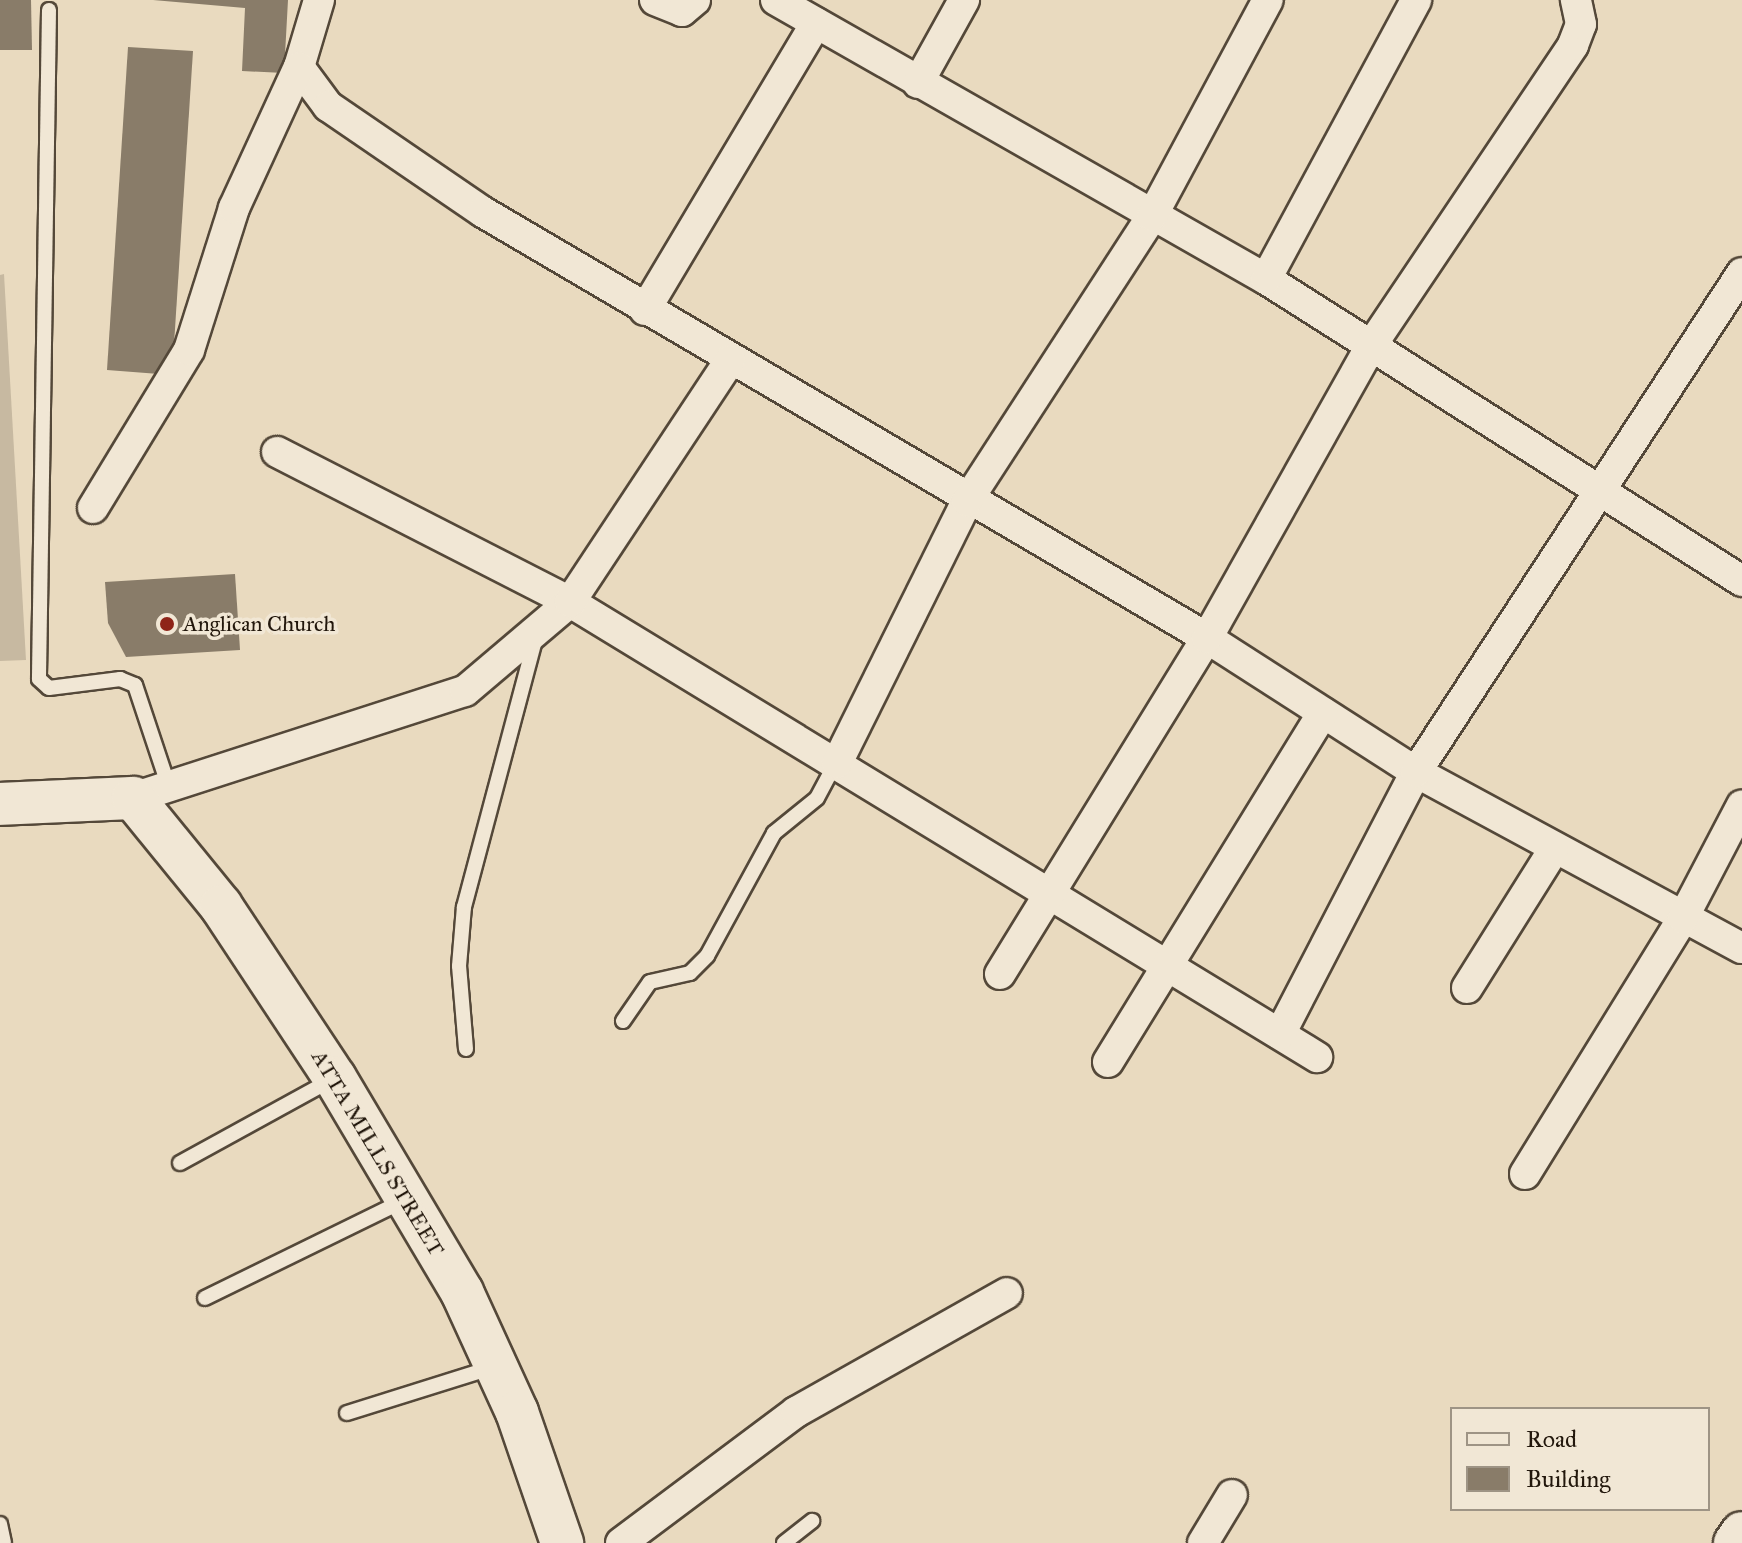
<!DOCTYPE html>
<style>
body{margin:0}
#map{position:relative;width:1742px;height:1543px;overflow:hidden;background:#e9dabf;font-family:"IM FELL Great Primer",serif}
div>[style]{position:absolute}
[style*='--x']{left:calc(var(--x)*1px);top:calc(var(--y)*1px);width:calc(var(--w)*1px);rotate:calc(var(--a)*1deg)}
.green>*{inset:0;background:#c7b9a1}
.building>*{inset:0;background:#897c69}
.roads{filter:drop-shadow(2px 0 #544839) drop-shadow(-2px 0 #544839) drop-shadow(0 2px #544839) drop-shadow(0 -2px #544839)}
.lane>*{height:14px;margin:-7px;padding:0 7px;transform-origin:7px;border-radius:7px;background:#f1e7d5}
.street>*{height:30px;margin:-15px;padding:0 15px;transform-origin:15px;border-radius:15px;background:#f1e7d5}
.secondary>*{height:42px;margin:-21px;padding:0 21px;transform-origin:21px;border-radius:21px;background:#f1e7d5}
.dots>*{width:22px;height:22px;translate:-50% -50%;box-sizing:border-box;border:4px solid #f1e7d5;border-radius:50%}
span{translate:-50% -50%;white-space:nowrap;text-align:center;line-height:1.15;-webkit-text-stroke:7px #f1e7d5;paint-order:stroke}
.poi-label{font-size:22px;color:#22170c}
.left{translate:0 -50%;text-align:left}
.street-label{font-size:22px;color:#22170c}
.legend{position:absolute;left:1450px;top:1407px;width:260px;height:104px;box-sizing:border-box;background:#f1e7d5;border:2px solid #9e9485;margin:0;padding:10px 14px;list-style:none;font-size:24px;color:#22170c}
.legend li{display:flex;align-items:center;gap:16px;height:40px}
.legend b{width:40px;border:2px solid #9e9485}
</style>
<div id="map">
<div class="green">
<div style="clip-path:polygon(4px 274px,26px 660px,0 661px,0 275px)"></div>
</div>
<div class="building">
<div style="clip-path:polygon(0 0,31px 0,32px 50px,0 50px)"></div>
<div style="clip-path:polygon(153px 0,288px 0,284px 73px,242px 71px,245px 8px)"></div>
<div style="clip-path:polygon(128px 47px,193px 51px,172px 375px,107px 370px)"></div>
<div style="clip-path:polygon(235px 574px,240px 650px,126px 657px,108px 623px,105px 582px)"></div>
</div>
<div class="roads">
<div class="lane">
<div style="--x:49;--y:10;--w:669;--a:90.86"></div>
<div style="--x:39;--y:679;--w:13;--a:42"></div>
<div style="--x:49;--y:688;--w:72;--a:-7.2"></div>
<div style="--x:120;--y:679;--w:16;--a:22"></div>
<div style="--x:135;--y:685;--w:108;--a:71.6"></div>
<div style="--x:623;--y:1021;--w:47;--a:-55.3"></div>
<div style="--x:650;--y:982;--w:41;--a:-12.7"></div>
<div style="--x:690;--y:973;--w:24;--a:-45"></div>
<div style="--x:707;--y:956;--w:140;--a:-61.4"></div>
<div style="--x:774;--y:833;--w:55;--a:-39.1"></div>
<div style="--x:817;--y:798;--w:40;--a:-62"></div>
<div style="--x:466;--y:1049;--w:83;--a:-94.8"></div>
<div style="--x:459;--y:966;--w:59;--a:-85.2"></div>
<div style="--x:464;--y:907;--w:280;--a:-75.1"></div>
<div style="--x:180;--y:1163;--w:172;--a:-28.8"></div>
<div style="--x:205;--y:1298;--w:220;--a:-26.1"></div>
<div style="--x:347;--y:1413;--w:151;--a:-17.4"></div>
<div style="--x:0;--y:1524;--w:19;--a:78"></div>
<div style="--x:784;--y:1543;--w:36;--a:-38"></div>
</div>
<div class="street">
<div style="--x:319;--y:0;--w:70;--a:106.6"></div>
<div style="--x:299;--y:67;--w:49;--a:53.4"></div>
<div style="--x:328;--y:106;--w:188;--a:34.4"></div>
<div style="--x:483;--y:212;--w:840;--a:30.47"></div>
<div style="--x:1207;--y:638;--w:248;--a:32.7"></div>
<div style="--x:1416;--y:772;--w:370;--a:28.4"></div>
<div style="--x:655;--y:0;--w:29;--a:22"></div>
<div style="--x:682;--y:11;--w:17;--a:-40"></div>
<div style="--x:776;--y:0;--w:564;--a:29.66"></div>
<div style="--x:1266;--y:279;--w:564;--a:32.39"></div>
<div style="--x:918;--y:83;--w:95;--a:-61"></div>
<div style="--x:1266;--y:279;--w:317;--a:-61.7"></div>
<div style="--x:645;--y:310;--w:334;--a:-59.2"></div>
<div style="--x:277;--y:452;--w:329;--a:27.1"></div>
<div style="--x:570;--y:602;--w:875;--a:31.35"></div>
<div style="--x:93;--y:508;--w:185;--a:-58.7"></div>
<div style="--x:189;--y:350;--w:149;--a:-72.4"></div>
<div style="--x:234;--y:208;--w:155;--a:-65.3"></div>
<div style="--x:837;--y:763;--w:292;--a:-63.6"></div>
<div style="--x:967;--y:501;--w:340;--a:-57"></div>
<div style="--x:1152;--y:216;--w:245;--a:-61.8"></div>
<div style="--x:133;--y:798;--w:349;--a:-17.9"></div>
<div style="--x:465;--y:691;--w:138;--a:-40.3"></div>
<div style="--x:570;--y:602;--w:290;--a:-56.5"></div>
<div style="--x:1000;--y:974;--w:395;--a:-58.4"></div>
<div style="--x:1207;--y:638;--w:335;--a:-60.7"></div>
<div style="--x:1371;--y:346;--w:362;--a:-56.1"></div>
<div style="--x:1573;--y:45;--w:22;--a:-69"></div>
<div style="--x:1581;--y:24;--w:25;--a:-102"></div>
<div style="--x:1467;--y:988;--w:162;--a:-57.9"></div>
<div style="--x:1280;--y:1034;--w:295;--a:-62.6"></div>
<div style="--x:1416;--y:772;--w:596;--a:-56.84"></div>
<div style="--x:1108;--y:1062;--w:410;--a:-58.4"></div>
<div style="--x:1525;--y:1174;--w:301;--a:-58.3"></div>
<div style="--x:1683;--y:918;--w:127;--a:-62.4"></div>
<div style="--x:621;--y:1543;--w:219;--a:-36.8"></div>
<div style="--x:796;--y:1412;--w:242;--a:-29.4"></div>
<div style="--x:1203;--y:1543;--w:56;--a:-58.9"></div>
</div>
<div class="secondary">
<div style="--x:0;--y:804;--w:133;--a:-2.6"></div>
<div style="--x:133;--y:798;--w:139;--a:50.8"></div>
<div style="--x:221;--y:906;--w:206;--a:56.5"></div>
<div style="--x:335;--y:1078;--w:249;--a:59.3"></div>
<div style="--x:462;--y:1292;--w:132;--a:65.4"></div>
<div style="--x:517;--y:1412;--w:139;--a:71"></div>
<div style="--x:1735;--y:1543;--w:12;--a:-55"></div>
</div>
</div>
<div class="dots">
<div style="left:167px;top:624px;background:#8f2418"></div>
</div>
<div class="poi-label">
<span class="left" style="left:183px;top:624px">Anglican Church</span>
</div>
<div class="street-label">
<span style="left:378px;top:1153px;rotate:59deg">ATTA MILLS STREET</span>
</div>
<ul class="legend">
<li><b style="height:10px;background:#f1e7d5"></b>Road</li>
<li><b style="height:22px;background:#897c69"></b>Building</li>
</ul>
</div>
